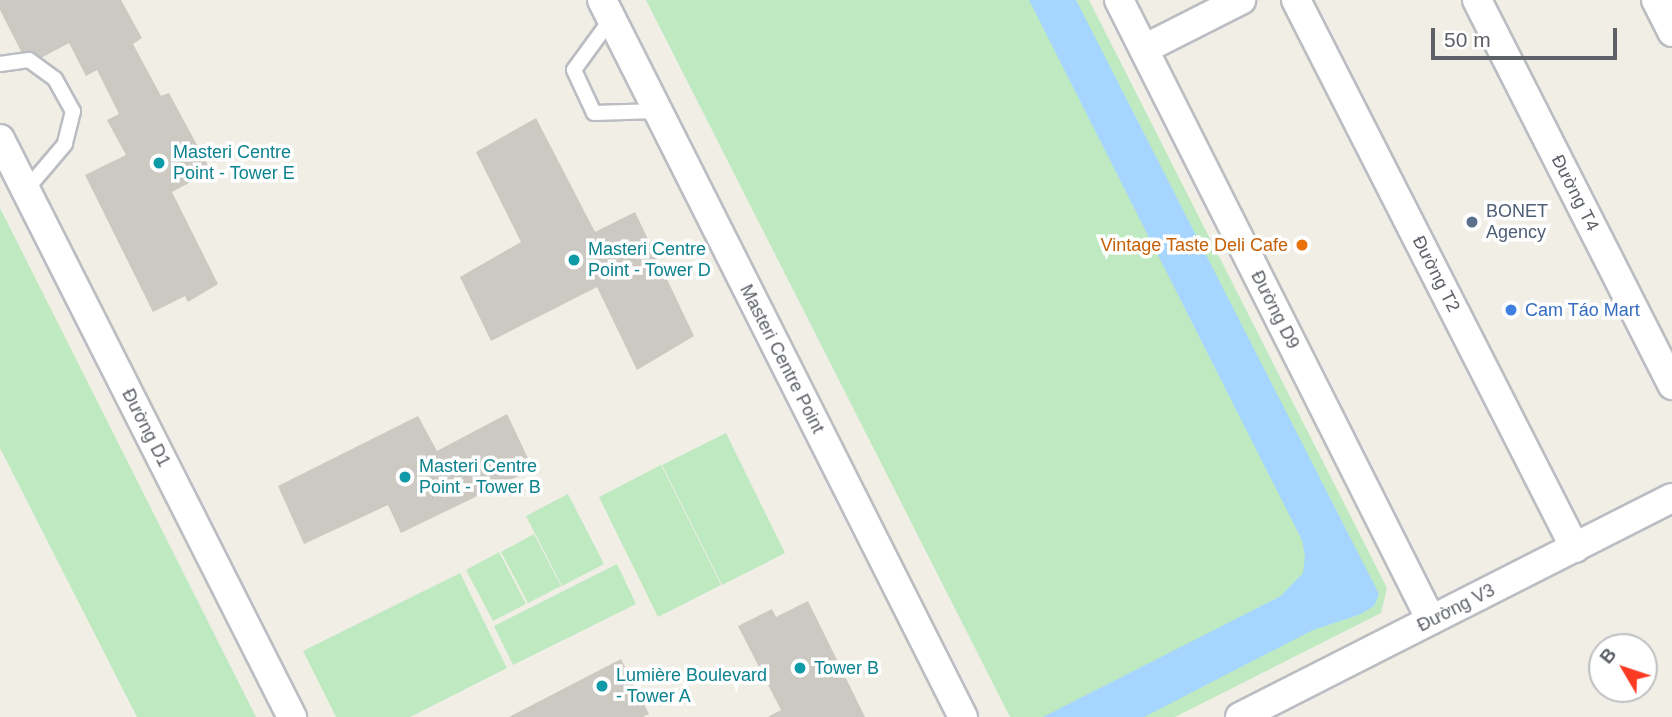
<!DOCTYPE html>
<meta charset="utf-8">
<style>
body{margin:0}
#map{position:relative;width:1672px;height:717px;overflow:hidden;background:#f0eee5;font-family:Helvetica,sans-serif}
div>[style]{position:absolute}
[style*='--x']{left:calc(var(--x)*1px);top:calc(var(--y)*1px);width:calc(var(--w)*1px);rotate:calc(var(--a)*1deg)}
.green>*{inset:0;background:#bfeac1}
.water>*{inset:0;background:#a6d5ff}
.building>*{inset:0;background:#ccc8c2}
.roads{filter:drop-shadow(2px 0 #babdc2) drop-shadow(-2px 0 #babdc2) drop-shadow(0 2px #babdc2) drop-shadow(0 -2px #babdc2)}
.service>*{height:14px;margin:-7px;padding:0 7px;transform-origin:7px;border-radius:7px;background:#fff}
.minor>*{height:28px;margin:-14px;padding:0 14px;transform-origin:14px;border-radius:14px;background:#fff}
.dots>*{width:19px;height:19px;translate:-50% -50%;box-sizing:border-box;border:4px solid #fff;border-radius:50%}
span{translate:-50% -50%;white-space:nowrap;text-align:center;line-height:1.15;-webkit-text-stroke:7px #fff;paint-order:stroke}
.culture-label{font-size:18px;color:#0d838f}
.left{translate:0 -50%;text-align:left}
.street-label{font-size:18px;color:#5d6167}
.service-label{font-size:18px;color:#4e5e75}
.food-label{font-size:18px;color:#c56008}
.right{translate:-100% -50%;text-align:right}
.shop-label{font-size:18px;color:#366cbe}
.north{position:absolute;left:1588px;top:633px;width:70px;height:70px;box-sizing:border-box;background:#fff;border:2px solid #bec0c2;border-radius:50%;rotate:309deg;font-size:19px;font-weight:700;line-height:28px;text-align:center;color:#5d6167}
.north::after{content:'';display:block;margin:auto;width:24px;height:32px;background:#fa3a22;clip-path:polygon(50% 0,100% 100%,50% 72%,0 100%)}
.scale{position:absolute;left:1431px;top:28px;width:186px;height:32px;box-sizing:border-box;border:4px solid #5d6167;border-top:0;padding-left:9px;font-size:21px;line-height:24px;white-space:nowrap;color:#5d6167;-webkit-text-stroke:5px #fff;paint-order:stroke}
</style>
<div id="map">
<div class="green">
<div style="clip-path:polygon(646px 0,1089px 0,1387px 588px,1381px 613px,1175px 717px,1010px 717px)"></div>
<div style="clip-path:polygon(0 208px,256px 717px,137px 717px,0 448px)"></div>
<div style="clip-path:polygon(726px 433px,785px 553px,722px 585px,662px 465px)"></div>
<div style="clip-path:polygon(661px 465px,721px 585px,658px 617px,599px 497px)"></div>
<div style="clip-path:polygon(568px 494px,604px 564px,562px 586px,526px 516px)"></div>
<div style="clip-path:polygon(534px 534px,561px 586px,528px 603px,501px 552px)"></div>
<div style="clip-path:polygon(499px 552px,526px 604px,493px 621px,466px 570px)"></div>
<div style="clip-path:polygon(617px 564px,636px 604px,513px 665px,494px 626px)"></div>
<div style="clip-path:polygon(460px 573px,507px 668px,410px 717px,336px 717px,303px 651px)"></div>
</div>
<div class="water">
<div style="clip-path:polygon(1029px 0,1076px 0,1379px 594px,1374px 606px,1361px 614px,1313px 630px,1144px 717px,1043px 717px,1281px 596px,1303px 573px,1305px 556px,1302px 540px)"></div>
</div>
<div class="building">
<div style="clip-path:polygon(0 0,121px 0,142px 38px,133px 44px,161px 96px,169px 93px,211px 171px,172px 192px,218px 284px,188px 302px,185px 296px,153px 312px,85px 175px,126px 155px,107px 120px,119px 114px,97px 70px,86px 76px,69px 43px,28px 65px,0 10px)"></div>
<div style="clip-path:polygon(536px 118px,595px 232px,635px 212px,694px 336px,637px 370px,597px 287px,491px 341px,460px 277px,521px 242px,476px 152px)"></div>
<div style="clip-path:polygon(507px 414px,533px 469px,401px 533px,388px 505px,304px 544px,278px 486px,418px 416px,437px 451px)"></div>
<div style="clip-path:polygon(808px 601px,865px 717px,768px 717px,781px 710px,738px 626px,772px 609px,776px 617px)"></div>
<div style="clip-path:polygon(621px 659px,649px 714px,643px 717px,509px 717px)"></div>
</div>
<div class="roads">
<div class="service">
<div style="--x:611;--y:19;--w:63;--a:126"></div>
<div style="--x:574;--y:70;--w:47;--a:65.1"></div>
<div style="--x:594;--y:113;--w:63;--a:-1.8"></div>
<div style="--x:0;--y:64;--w:29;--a:-8"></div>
<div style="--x:29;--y:60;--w:32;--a:36"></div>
<div style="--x:55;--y:79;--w:37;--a:61"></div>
<div style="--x:73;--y:111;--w:34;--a:104"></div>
<div style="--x:65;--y:144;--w:60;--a:130.3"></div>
</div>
<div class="minor">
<div style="--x:602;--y:0;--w:803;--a:63.28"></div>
<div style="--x:1119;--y:0;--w:694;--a:63.29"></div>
<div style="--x:1296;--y:0;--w:615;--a:63.02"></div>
<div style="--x:1477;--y:0;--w:432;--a:63.1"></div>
<div style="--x:1656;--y:0;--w:36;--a:63"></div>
<div style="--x:1144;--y:49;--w:109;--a:-26.8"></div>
<div style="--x:0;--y:139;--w:648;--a:63.2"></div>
<div style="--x:1240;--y:717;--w:484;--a:-26.9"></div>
</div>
</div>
<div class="dots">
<div style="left:159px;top:163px;background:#0f9aa8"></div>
<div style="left:1472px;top:222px;background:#5c6f8a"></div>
<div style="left:1302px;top:245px;background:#e8710a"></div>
<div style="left:574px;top:260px;background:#0f9aa8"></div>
<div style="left:1511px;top:310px;background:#3f7fe0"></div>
<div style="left:405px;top:477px;background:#0f9aa8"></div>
<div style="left:800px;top:668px;background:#0f9aa8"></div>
<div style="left:602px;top:686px;background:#0f9aa8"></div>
</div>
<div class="culture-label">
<span class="left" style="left:173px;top:163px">Masteri Centre<br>Point - Tower E</span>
<span class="left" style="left:588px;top:260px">Masteri Centre<br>Point - Tower D</span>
<span class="left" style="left:419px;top:477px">Masteri Centre<br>Point - Tower B</span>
<span class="left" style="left:814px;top:668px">Tower B</span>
<span class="left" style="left:616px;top:686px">Lumière Boulevard<br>- Tower A</span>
</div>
<div class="street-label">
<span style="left:1575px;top:193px;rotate:63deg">Đường T4</span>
<span style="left:1436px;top:274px;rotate:63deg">Đường T2</span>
<span style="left:1275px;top:310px;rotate:63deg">Đường D9</span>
<span style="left:782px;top:359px;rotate:63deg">Masteri Centre Point</span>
<span style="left:146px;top:428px;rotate:63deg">Đường D1</span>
<span style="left:1456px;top:608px;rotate:-27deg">Đường V3</span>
</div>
<div class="service-label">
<span class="left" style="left:1486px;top:222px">BONET<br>Agency</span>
</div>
<div class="food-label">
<span class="right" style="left:1288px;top:245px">Vintage Taste Deli Cafe</span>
</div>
<div class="shop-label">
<span class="left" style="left:1525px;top:310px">Cam Táo Mart</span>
</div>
<div class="north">B</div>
<div class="scale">50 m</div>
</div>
